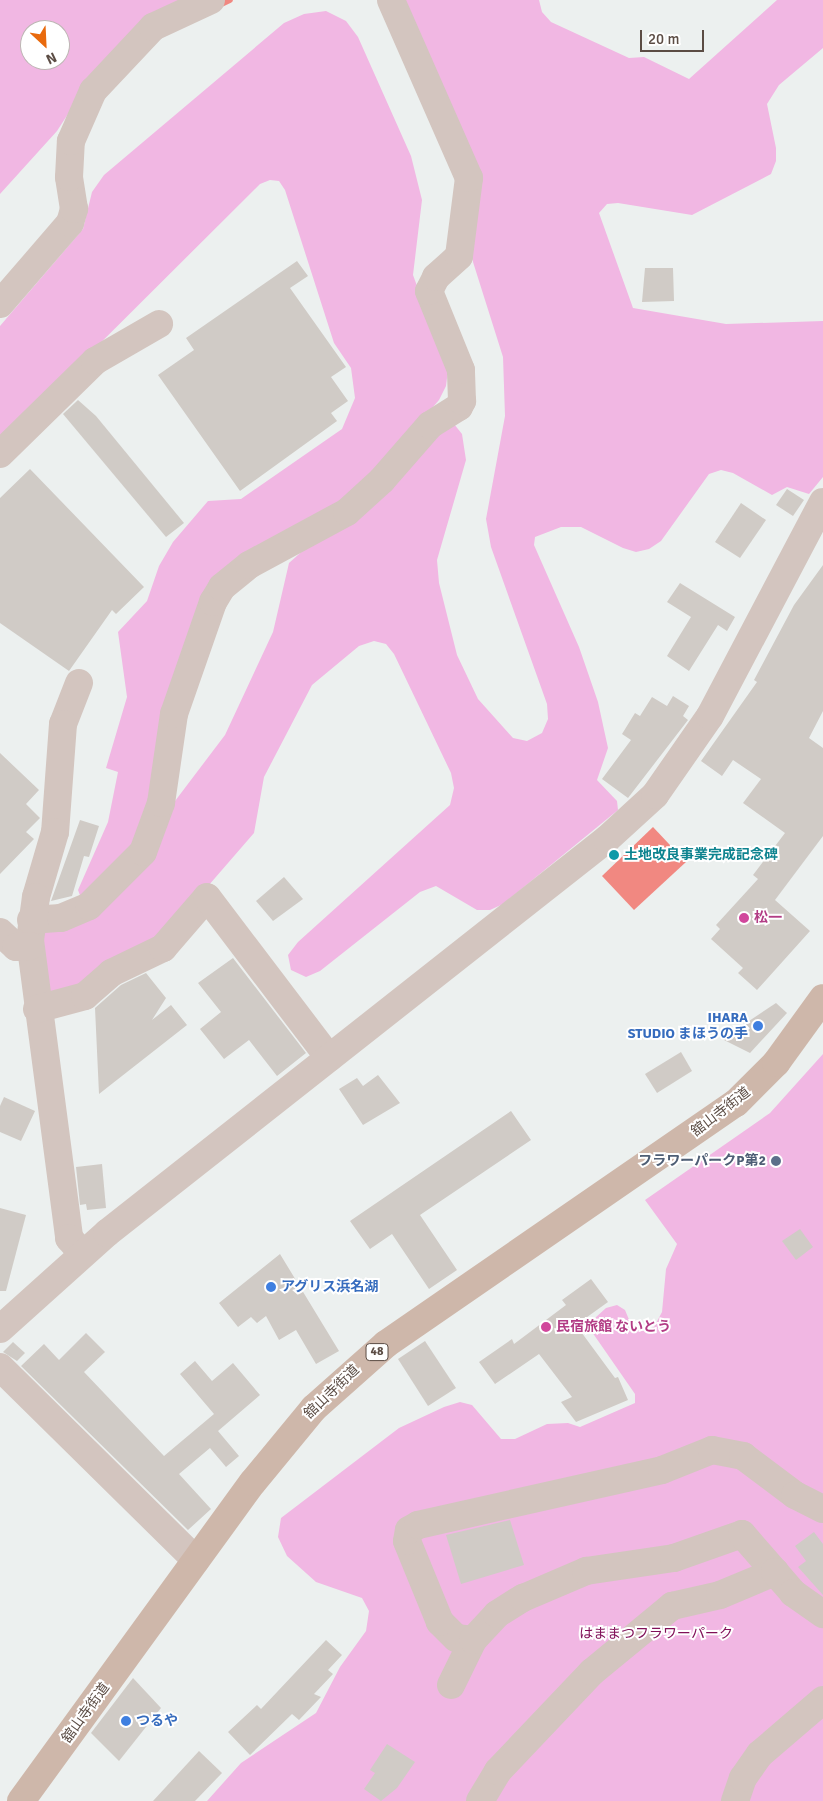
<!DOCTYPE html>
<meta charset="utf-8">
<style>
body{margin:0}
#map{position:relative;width:823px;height:1801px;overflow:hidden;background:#ecf0ef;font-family:Signika,"Noto Sans JP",sans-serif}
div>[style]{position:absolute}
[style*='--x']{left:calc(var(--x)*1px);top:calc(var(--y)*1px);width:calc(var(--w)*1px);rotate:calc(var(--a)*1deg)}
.green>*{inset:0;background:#f1b7e3}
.water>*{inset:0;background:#f18881}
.stream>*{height:6px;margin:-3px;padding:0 3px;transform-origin:3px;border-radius:3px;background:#f18881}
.building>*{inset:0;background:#d0cbc6}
.minor>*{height:28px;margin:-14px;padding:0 14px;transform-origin:14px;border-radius:14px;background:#d3c5bf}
.major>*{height:28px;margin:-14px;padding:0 14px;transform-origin:14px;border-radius:14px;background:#ceb7aa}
.dots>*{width:14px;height:14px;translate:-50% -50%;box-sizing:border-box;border:2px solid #fff;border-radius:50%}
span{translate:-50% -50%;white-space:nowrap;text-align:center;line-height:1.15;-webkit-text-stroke:4px #fff;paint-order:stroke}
.shield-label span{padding:1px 4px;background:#fff;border:1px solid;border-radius:4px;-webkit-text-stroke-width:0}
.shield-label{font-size:12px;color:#5b4c44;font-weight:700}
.culture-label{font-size:14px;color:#0d838f;font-weight:700}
.left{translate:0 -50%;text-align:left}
.hotel-label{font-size:14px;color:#b23c85;font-weight:700}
.shop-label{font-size:14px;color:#366cbe;font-weight:700}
.right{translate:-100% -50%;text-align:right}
.street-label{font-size:14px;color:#5b4c44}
.service-label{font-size:14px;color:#4e5e75;font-weight:700}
.park-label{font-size:14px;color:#801058}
.north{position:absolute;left:20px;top:20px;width:50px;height:50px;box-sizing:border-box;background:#fff;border:1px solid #bdb7b4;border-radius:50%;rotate:155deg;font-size:14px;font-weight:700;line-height:20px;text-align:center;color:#5b4c44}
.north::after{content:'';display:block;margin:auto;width:18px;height:22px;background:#e96a0d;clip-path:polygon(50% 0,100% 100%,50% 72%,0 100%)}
.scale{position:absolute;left:640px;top:30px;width:64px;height:22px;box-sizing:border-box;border:2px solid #5b4c44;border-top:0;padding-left:6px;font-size:15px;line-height:18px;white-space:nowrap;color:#5b4c44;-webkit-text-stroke:4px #fff;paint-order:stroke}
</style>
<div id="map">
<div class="green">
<div style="clip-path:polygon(evenodd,0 0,183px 0,86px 86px,57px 131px,0 194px,0 0,30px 30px,60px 30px,60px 60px,30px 60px,30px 30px)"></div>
<div style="clip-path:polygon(401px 0,539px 0,542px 12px,551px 22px,629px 58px,644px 57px,689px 79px,777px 0,823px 0,823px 48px,779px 85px,767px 104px,776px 148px,776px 161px,771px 174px,692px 215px,618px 203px,607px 204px,599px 213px,633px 308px,726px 324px,823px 321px,823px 477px,809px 494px,787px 487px,772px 495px,733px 473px,721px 470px,709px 474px,661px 541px,649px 549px,636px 552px,623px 548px,581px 527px,561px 527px,535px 537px,534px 545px,579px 647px,598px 702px,608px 748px,597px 780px,617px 801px,618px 810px,503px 904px,490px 910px,477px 910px,436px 886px,420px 892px,320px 971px,306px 977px,291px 970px,288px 955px,298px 942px,450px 805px,454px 788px,451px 773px,394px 654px,386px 644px,374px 641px,359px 646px,312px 685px,264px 777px,254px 833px,163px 938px,86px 985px,55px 995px,48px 990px,42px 935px,172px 805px,225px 735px,273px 632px,289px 563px,437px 431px,454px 424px,462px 434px,466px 460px,437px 560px,439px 583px,457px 655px,478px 699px,513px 738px,527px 741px,542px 733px,548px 719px,547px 704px,491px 547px,486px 519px,505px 416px,503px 357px,473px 262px,470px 225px)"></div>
<div style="clip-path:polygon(326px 11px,346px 21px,358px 37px,411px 156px,422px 200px,413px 275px,448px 370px,446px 386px,439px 400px,385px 463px,341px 505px,244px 557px,135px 846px,81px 898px,78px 890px,108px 822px,118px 772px,106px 768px,127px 697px,118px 632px,147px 601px,159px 566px,173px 542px,208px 501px,241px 499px,342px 429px,355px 398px,351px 368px,334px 343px,285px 190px,279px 181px,270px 180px,260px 184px,0 443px,0 326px,83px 229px,92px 192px,104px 175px,284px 23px,304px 14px)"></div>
<div style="clip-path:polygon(823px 1054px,823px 1801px,207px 1801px,241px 1763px,316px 1713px,340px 1667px,366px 1631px,369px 1611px,362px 1598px,316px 1582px,287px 1556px,278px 1537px,281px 1518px,399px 1428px,444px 1407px,460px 1402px,472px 1405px,501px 1439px,515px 1439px,547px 1424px,568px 1423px,580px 1427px,635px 1403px,635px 1394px,592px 1332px,595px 1318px,606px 1308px,617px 1305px,625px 1310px,630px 1322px,643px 1331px,654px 1327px,662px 1312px,666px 1269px,677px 1244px,645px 1200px,770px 1113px)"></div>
</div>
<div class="water">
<div style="clip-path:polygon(653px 827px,686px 862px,634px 910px,602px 876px)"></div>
</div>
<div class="stream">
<div style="--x:217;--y:6;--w:14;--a:-25"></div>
</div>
<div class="building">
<div style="clip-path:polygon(297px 261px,308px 276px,290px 288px,346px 367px,331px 377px,348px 401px,331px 413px,337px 421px,240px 491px,158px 375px,194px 350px,186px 338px)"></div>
<div style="clip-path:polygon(645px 268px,673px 268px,674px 301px,642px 302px)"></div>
<div style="clip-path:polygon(78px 400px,96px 416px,184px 523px,166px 537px,63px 414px)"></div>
<div style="clip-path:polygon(30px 469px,144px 587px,116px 614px,112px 610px,69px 671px,0 623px,0 498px)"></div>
<div style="clip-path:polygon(787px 489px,804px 500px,793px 516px,776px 505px)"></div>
<div style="clip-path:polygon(741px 503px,766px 520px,740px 558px,715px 542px)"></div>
<div style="clip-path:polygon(823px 565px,823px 711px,809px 738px,823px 748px,823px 836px,775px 900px,810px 931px,757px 990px,738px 973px,743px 968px,711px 939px,720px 929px,716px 925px,758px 879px,753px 875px,785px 833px,743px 803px,761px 779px,733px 760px,722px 776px,701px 761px,757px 682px,754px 680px,794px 605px)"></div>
<div style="clip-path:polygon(680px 583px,735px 617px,727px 631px,718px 625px,689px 671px,667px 656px,691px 617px,667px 602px)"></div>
<div style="clip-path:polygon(673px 696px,689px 706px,683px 716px,688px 720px,628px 798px,602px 779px,631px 740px,622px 734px,635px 713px,640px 716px,652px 697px,667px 706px)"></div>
<div style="clip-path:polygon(0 753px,39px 790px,26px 804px,40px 818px,26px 832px,34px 839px,0 874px)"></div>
<div style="clip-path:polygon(80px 820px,99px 826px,89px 857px,84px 856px,72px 896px,51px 901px)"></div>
<div style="clip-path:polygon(284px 877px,303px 899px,273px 921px,256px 901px)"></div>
<div style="clip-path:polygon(233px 958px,306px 1053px,277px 1076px,249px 1040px,224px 1059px,200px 1029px,221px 1012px,198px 983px)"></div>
<div style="clip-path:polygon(146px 973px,166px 998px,152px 1020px,171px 1005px,187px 1025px,99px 1094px,95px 1008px,121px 985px)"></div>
<div style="clip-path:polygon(776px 1003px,787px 1013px,750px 1053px,722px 1039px)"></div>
<div style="clip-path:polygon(681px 1052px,692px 1071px,657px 1093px,645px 1074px)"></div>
<div style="clip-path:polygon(378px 1075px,400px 1103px,363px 1125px,339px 1089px,357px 1078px,363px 1086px)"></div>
<div style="clip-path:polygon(4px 1097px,35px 1111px,21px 1141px,0 1132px,0 1106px)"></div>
<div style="clip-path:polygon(511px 1111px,531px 1140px,420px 1215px,457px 1270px,429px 1289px,392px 1234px,370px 1249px,350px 1221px)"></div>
<div style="clip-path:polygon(102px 1164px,106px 1208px,87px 1210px,86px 1204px,80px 1205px,76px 1167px)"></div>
<div style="clip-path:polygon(0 1208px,26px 1215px,6px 1291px,0 1291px)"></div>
<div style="clip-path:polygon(800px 1229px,813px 1247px,796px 1260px,782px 1241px)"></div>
<div style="clip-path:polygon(280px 1254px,339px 1351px,316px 1364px,296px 1330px,279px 1340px,266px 1316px,257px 1323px,251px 1317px,238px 1327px,219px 1303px)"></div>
<div style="clip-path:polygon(591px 1279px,608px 1302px,576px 1325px,615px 1378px,618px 1377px,628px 1400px,576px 1422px,561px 1402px,572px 1397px,539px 1354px,495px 1384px,479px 1362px,512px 1339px,514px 1344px,566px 1305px,562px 1300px)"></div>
<div style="clip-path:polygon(86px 1333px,105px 1352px,84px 1372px,164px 1456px,214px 1414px,180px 1374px,195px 1361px,212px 1381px,233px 1363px,260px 1395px,218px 1431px,239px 1456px,226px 1467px,210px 1448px,179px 1474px,211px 1509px,188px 1530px,21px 1366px,44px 1344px,59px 1360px)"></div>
<div style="clip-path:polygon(425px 1341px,456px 1388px,428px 1406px,398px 1359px)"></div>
<div style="clip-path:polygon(13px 1342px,25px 1353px,17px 1361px,3px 1352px)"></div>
<div style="clip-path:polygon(510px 1520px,524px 1565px,461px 1584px,446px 1535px)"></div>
<div style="clip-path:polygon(814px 1532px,823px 1544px,823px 1595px,798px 1567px,806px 1561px,795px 1546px)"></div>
<div style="clip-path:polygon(326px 1640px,342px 1655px,328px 1670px,333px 1674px,314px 1694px,321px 1697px,299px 1720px,292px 1714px,250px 1755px,228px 1732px,257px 1705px,261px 1709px)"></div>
<div style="clip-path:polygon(133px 1678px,161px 1708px,119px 1761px,91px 1733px)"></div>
<div style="clip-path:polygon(387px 1744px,415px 1762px,397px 1788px,381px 1801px,364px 1789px,375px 1773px,370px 1770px)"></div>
<div style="clip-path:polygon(199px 1751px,222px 1773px,195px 1801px,153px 1801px)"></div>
</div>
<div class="minor">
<div style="--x:0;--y:304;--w:107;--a:-49.2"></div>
<div style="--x:70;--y:223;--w:15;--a:-74"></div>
<div style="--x:74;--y:209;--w:32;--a:-99"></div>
<div style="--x:69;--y:177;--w:36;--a:-87"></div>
<div style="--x:71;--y:141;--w:55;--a:-66.3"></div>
<div style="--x:93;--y:91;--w:88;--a:-46.8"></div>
<div style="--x:153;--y:27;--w:64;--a:-25"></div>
<div style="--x:0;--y:454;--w:133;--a:-44.4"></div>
<div style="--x:95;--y:361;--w:74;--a:-30"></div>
<div style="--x:79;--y:683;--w:44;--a:111.3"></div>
<div style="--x:63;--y:724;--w:108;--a:94.2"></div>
<div style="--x:55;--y:832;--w:68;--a:106.3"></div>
<div style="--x:36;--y:897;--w:43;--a:97.9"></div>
<div style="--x:30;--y:940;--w:301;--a:82.5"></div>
<div style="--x:69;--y:1238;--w:20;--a:49"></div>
<div style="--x:31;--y:920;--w:30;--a:-4"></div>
<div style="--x:61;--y:918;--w:30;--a:-23"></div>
<div style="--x:89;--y:906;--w:76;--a:-45"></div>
<div style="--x:143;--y:852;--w:52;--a:-69.8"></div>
<div style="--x:161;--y:803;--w:90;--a:-81.7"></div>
<div style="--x:174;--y:714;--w:119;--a:-70.8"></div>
<div style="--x:213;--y:602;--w:17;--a:-59"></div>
<div style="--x:222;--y:587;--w:35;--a:-39"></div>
<div style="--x:249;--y:565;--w:111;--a:-28.4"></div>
<div style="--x:347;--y:512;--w:47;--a:-42.4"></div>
<div style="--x:382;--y:480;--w:73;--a:-48.9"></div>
<div style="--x:430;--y:425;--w:34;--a:-32"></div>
<div style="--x:459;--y:407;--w:7;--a:-63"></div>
<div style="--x:462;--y:401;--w:31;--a:-92"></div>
<div style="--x:461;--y:370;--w:85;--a:-112.1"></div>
<div style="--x:429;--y:291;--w:16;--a:-63"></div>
<div style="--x:436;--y:277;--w:31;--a:-42"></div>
<div style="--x:459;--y:256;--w:79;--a:-82.7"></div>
<div style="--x:469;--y:178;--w:194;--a:-113.7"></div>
<div style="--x:0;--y:932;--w:22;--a:43"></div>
<div style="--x:16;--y:947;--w:14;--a:-4"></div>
<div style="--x:37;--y:1009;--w:50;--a:-15.2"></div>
<div style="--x:85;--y:996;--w:35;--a:-41"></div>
<div style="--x:111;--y:973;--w:58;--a:-25.7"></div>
<div style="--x:163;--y:948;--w:67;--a:-49.2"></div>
<div style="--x:207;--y:897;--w:202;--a:52.8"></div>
<div style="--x:0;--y:1329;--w:144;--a:-41.9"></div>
<div style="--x:107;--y:1233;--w:637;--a:-38.24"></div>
<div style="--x:607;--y:839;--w:65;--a:-42.5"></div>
<div style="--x:655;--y:795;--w:96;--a:-55.2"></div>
<div style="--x:710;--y:716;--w:242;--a:-62.2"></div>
<div style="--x:0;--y:1367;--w:275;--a:44.6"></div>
<div style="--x:473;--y:1640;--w:17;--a:-173"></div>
<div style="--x:456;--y:1638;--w:23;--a:-135"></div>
<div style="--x:440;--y:1622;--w:87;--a:-112.2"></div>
<div style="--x:407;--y:1541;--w:11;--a:-80"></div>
<div style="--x:409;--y:1530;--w:10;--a:-29"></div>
<div style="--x:418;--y:1525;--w:250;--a:-12.7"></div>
<div style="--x:662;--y:1470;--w:54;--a:-21.8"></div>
<div style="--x:712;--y:1450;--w:32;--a:11"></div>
<div style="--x:743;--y:1456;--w:65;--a:36.9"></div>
<div style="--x:795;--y:1495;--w:31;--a:27"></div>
<div style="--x:451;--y:1685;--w:50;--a:-63.9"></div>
<div style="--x:473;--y:1640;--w:35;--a:-47"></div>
<div style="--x:497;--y:1614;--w:31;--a:-32"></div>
<div style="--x:523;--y:1598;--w:69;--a:-23.2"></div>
<div style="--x:586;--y:1571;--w:89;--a:-8.4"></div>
<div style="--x:674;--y:1558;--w:72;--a:-19.4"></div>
<div style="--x:742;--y:1534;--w:50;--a:49"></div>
<div style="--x:480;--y:1801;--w:35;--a:-59"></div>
<div style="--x:498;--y:1771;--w:137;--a:-46.5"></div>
<div style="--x:592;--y:1672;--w:104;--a:-39.5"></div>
<div style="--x:672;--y:1606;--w:49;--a:-12.9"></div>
<div style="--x:720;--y:1595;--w:60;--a:-22.7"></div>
<div style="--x:775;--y:1572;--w:28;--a:49"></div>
<div style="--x:793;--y:1593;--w:37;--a:35"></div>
<div style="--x:735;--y:1801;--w:24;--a:-71"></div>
<div style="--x:743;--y:1778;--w:29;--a:-55"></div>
<div style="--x:760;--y:1754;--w:83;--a:-40.6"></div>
</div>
<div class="major">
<div style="--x:21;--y:1801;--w:394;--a:-54"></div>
<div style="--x:253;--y:1482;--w:96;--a:-50.5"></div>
<div style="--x:314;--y:1408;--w:96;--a:-41.6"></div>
<div style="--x:386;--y:1344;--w:425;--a:-34.6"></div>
<div style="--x:736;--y:1103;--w:57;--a:-45"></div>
<div style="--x:776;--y:1063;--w:80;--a:-54.1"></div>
</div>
<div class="dots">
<div style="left:614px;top:855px;background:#0f9aa8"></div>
<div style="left:744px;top:918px;background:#d1479c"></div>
<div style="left:758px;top:1026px;background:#3f7fe0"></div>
<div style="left:776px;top:1161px;background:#5c6f8a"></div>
<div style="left:271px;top:1287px;background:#3f7fe0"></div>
<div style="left:546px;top:1327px;background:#d1479c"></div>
<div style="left:126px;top:1721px;background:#3f7fe0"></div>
</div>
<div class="shield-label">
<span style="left:377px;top:1352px">48</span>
</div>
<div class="culture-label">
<span class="left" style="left:624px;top:855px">土地改良事業完成記念碑</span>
</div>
<div class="hotel-label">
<span class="left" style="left:754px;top:918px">松一</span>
<span class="left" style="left:556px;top:1327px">民宿旅館 ないとう</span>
</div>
<div class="shop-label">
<span class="right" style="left:748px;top:1026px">IHARA<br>STUDIO まほうの手</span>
<span class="left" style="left:281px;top:1287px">アグリス浜名湖</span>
<span class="left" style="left:136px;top:1721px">つるや</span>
</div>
<div class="street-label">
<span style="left:721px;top:1112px;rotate:-38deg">舘山寺街道</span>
<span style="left:332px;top:1392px;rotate:-44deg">舘山寺街道</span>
<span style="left:86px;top:1713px;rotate:-54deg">舘山寺街道</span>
</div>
<div class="service-label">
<span class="right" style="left:766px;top:1161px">フラワーパークP第2</span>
</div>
<div class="park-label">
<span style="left:656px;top:1634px">はままつフラワーパーク</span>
</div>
<div class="north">N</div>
<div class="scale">20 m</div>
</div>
